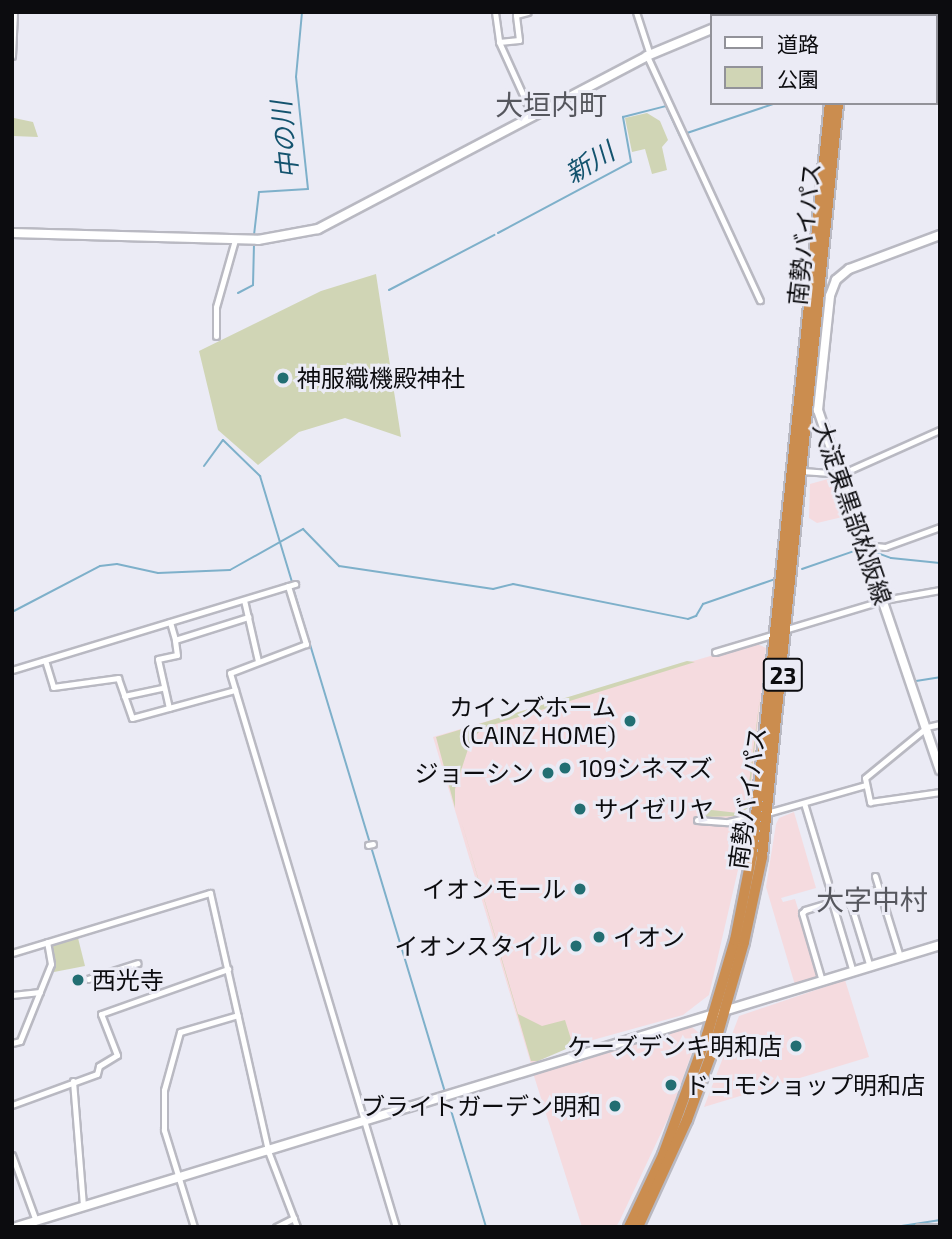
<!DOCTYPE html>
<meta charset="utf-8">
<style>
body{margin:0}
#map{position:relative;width:952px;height:1239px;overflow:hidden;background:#ebebf5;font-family:"Exo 2","Noto Sans JP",sans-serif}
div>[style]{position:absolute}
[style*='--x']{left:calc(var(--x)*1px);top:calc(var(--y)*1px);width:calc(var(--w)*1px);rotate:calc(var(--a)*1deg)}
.commercial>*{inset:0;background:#f5dbdf}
.green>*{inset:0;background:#d0d5b5}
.stream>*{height:2px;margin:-1px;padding:0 1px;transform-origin:1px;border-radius:1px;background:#7eb0ca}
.roads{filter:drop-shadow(2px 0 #b9b9c2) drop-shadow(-2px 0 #b9b9c2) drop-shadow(0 2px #b9b9c2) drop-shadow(0 -2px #b9b9c2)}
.street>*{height:5px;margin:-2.5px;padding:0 2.5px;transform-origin:2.5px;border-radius:2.5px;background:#fff}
.secondary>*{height:8px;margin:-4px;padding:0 4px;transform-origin:4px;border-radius:4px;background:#fff}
.highway>*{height:10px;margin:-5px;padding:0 5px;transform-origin:5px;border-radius:5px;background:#cb8d4f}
.dots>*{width:19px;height:19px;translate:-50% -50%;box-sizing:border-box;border:4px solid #ebebf5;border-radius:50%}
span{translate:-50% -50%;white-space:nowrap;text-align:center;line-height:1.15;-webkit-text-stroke:6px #ebebf5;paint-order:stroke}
.shield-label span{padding:2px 5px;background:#ebebf5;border:2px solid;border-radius:5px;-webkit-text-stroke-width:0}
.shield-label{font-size:23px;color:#0c0c0f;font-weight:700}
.street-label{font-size:24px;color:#0c0c0f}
.poi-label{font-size:24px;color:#0c0c0f}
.left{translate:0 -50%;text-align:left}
.right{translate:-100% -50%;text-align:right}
.water-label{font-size:26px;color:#13536e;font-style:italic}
.quarter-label{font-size:28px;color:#56575e}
.frame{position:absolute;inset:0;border:14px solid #0c0c0f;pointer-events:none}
.legend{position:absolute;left:710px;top:14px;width:228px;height:91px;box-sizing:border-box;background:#ebebf5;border:2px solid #929299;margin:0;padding:9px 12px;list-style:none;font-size:21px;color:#0c0c0f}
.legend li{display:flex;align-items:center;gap:14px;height:35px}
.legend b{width:35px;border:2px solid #929299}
</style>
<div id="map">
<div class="commercial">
<div style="clip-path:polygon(835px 477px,851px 515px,817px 523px,809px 518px,810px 484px)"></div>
<div style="clip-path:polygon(755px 643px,766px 648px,750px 803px,742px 815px,744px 844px,709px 995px,683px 1015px,571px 1046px,531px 1064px,433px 737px)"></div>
<div style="clip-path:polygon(794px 812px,816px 888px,781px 898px,783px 902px,795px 899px,819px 978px,795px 985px,766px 887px,776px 824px,779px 818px)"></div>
<div style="clip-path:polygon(845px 980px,869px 1057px,704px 1107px,739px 1016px)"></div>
<div style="clip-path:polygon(692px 1027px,699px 1033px,670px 1114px,620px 1220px,616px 1227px,582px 1227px,533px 1073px,575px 1060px,580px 1063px,591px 1056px)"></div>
</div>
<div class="green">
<div style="clip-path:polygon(647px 113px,660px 121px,668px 140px,662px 147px,667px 170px,652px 174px,645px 149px,632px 152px,625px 118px)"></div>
<div style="clip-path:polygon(14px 118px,33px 122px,38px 137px,13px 136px)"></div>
<div style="clip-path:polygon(376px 274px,401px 437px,345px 418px,299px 432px,258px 465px,218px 430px,199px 351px,321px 291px)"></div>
<div style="clip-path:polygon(687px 661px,695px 662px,483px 728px,471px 740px,455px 789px,455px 808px,436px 737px)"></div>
<div style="clip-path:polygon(760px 697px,748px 808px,736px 816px,705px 817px,703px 809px,738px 813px,746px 807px)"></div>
<div style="clip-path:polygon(459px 813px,518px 1014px,542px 1026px,565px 1020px,571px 1039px,566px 1049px,538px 1061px,531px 1061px)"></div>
<div style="clip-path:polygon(77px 934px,85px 966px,54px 972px,48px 943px)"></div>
</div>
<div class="stream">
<div style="--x:916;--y:12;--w:4;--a:63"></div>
<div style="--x:825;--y:16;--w:4;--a:-90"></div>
<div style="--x:936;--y:38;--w:4;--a:-27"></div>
<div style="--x:687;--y:133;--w:94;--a:-18.6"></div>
<div style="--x:498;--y:233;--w:151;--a:-28.1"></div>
<div style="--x:631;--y:162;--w:46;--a:-100.1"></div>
<div style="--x:623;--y:117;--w:44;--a:-14.3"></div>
<div style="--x:666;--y:106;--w:33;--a:65"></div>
<div style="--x:254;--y:235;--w:43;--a:-83.4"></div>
<div style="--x:259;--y:192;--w:49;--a:-3.5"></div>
<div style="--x:308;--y:189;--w:113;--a:-96.1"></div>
<div style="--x:296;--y:77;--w:65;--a:-84.7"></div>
<div style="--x:389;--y:290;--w:119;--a:-27.6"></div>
<div style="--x:238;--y:293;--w:17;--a:-28"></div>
<div style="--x:253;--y:285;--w:41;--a:-88.6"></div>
<div style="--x:204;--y:466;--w:32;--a:-54"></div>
<div style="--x:223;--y:440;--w:52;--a:44.2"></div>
<div style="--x:260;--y:476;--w:111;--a:73.2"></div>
<div style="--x:869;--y:550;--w:23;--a:20"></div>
<div style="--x:891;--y:558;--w:49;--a:5.8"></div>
<div style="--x:802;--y:569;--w:61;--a:-19"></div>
<div style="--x:293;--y:588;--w:526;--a:73.22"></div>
<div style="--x:12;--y:612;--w:99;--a:-27.6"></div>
<div style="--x:100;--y:566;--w:17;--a:-7"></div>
<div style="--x:117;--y:564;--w:42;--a:12.4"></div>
<div style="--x:158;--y:573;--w:72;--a:-2.4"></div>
<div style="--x:230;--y:570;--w:84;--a:-29.3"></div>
<div style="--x:303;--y:529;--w:52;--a:45.8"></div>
<div style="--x:339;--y:566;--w:156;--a:8.5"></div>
<div style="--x:493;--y:589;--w:21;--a:-14"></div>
<div style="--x:513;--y:584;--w:178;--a:11.3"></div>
<div style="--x:688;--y:619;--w:9;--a:-21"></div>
<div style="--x:696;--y:616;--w:14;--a:-60"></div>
<div style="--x:703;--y:604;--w:76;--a:-19.1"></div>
<div style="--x:916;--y:681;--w:24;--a:-9"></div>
<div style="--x:447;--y:1097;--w:136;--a:73.3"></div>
<div style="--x:895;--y:1227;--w:46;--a:-8.8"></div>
</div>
<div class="roads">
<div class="street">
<div style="--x:495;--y:12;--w:30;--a:82"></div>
<div style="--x:499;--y:42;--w:82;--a:65.6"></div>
<div style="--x:636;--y:12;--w:45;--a:72"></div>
<div style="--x:499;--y:42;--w:20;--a:-6"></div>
<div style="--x:519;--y:40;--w:25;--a:-97"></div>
<div style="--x:516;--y:15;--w:12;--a:-14"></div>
<div style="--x:12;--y:56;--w:44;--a:-87.4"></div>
<div style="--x:647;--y:56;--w:269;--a:65.2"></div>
<div style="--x:216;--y:336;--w:29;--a:-90"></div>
<div style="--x:216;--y:307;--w:70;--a:-74.2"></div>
<div style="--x:802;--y:471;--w:39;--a:4"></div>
<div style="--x:841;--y:474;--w:108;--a:-24"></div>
<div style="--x:866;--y:545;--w:19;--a:6"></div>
<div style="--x:885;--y:547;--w:59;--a:-20"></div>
<div style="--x:288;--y:586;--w:61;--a:72.8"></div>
<div style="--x:306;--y:644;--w:81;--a:159.1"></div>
<div style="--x:230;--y:673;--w:578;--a:73.32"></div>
<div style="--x:244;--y:600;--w:63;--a:77.1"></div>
<div style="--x:170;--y:622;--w:19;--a:74"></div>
<div style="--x:175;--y:640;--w:77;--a:-17.5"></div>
<div style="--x:784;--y:630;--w:104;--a:-16.7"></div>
<div style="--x:884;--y:600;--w:57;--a:-10.1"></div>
<div style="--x:715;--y:652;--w:63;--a:-16.7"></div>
<div style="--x:45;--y:660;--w:28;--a:73"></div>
<div style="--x:53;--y:687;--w:66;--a:-7.9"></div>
<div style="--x:118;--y:678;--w:42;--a:70.7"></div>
<div style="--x:132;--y:718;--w:107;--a:-15.2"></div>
<div style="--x:12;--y:670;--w:296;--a:-16.9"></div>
<div style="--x:124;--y:696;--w:39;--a:-12"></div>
<div style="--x:169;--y:708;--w:50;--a:-102.7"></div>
<div style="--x:158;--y:659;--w:19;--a:-12"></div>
<div style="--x:177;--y:655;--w:15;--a:-98"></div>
<div style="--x:940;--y:724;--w:13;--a:167"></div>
<div style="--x:927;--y:727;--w:80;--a:140.6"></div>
<div style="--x:865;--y:778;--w:25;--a:78"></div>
<div style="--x:870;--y:802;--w:71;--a:-8.1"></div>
<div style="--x:804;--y:803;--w:84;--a:73.3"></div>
<div style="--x:767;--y:813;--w:102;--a:-15.9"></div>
<div style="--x:697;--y:820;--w:31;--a:4"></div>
<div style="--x:728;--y:822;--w:27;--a:-13"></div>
<div style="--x:368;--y:845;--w:5;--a:-11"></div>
<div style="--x:875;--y:876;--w:14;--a:73"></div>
<div style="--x:829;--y:890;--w:12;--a:76"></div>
<div style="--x:12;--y:953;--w:207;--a:-16.9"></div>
<div style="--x:210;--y:893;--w:264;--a:77.3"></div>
<div style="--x:268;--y:1151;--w:81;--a:69.1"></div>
<div style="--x:870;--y:967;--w:68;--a:-107.1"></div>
<div style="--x:850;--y:902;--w:6;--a:-51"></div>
<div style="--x:854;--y:897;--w:26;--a:-18"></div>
<div style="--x:879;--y:889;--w:71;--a:72.8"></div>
<div style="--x:88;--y:979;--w:52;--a:-17.7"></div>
<div style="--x:822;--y:981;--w:71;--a:-106.4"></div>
<div style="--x:802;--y:913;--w:4;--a:-45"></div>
<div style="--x:805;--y:910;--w:28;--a:-17"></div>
<div style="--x:832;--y:902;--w:73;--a:73.3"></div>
<div style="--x:12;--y:995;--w:28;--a:-6"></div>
<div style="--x:12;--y:1043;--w:8;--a:-14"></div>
<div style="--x:20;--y:1041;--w:83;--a:-68.1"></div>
<div style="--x:51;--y:964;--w:22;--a:-100"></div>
<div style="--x:73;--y:1081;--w:125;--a:85.4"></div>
<div style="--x:12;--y:1105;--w:90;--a:-20"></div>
<div style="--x:97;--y:1074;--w:8;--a:-76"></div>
<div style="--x:99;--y:1066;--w:21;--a:-31"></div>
<div style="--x:117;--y:1055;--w:44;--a:-111.3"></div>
<div style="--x:101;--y:1014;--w:135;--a:-19.5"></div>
<div style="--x:12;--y:1155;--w:70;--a:70"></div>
<div style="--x:194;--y:1227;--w:102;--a:-107.2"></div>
<div style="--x:164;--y:1130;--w:40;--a:-90"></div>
<div style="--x:164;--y:1090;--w:60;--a:-74.6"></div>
<div style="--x:180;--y:1032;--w:60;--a:-16.3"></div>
<div style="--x:276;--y:1227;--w:20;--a:-27"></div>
<div style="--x:919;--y:1227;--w:21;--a:0"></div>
</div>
<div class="secondary">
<div style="--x:752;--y:16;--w:11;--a:-22"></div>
<div style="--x:12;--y:233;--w:246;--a:1.6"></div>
<div style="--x:258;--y:240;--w:61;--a:-10.4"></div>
<div style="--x:318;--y:229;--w:372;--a:-27.7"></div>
<div style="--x:647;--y:56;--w:70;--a:-22.6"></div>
<div style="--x:940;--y:235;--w:97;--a:159.5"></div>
<div style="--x:849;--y:269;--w:17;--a:140"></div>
<div style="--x:836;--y:280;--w:17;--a:111"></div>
<div style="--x:830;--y:296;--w:115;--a:96"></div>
<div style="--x:818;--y:410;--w:380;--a:71.3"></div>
<div style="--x:16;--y:1227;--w:966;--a:-16.97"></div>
</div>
<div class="highway">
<div style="--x:838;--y:16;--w:4;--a:-90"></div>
<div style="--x:848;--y:16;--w:4;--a:-90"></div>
<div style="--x:629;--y:1227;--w:80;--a:-64.7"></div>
<div style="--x:663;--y:1155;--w:128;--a:-69.9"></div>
<div style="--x:707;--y:1035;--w:99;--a:-73.6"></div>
<div style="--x:735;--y:940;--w:88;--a:-78.8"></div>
<div style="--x:752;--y:854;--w:755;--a:-84.07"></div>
<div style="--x:638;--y:1227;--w:118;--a:-65.4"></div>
<div style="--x:687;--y:1120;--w:81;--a:-69.8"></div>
<div style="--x:715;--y:1044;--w:106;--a:-74.1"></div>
<div style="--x:744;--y:942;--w:87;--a:-78"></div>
<div style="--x:762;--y:857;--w:758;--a:-84.24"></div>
</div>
</div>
<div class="dots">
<div style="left:283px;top:378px;background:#226e72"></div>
<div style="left:630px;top:721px;background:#226e72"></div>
<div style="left:565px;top:768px;background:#226e72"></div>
<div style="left:548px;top:773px;background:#226e72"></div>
<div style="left:580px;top:809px;background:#226e72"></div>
<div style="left:580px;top:889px;background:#226e72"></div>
<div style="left:599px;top:937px;background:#226e72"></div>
<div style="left:576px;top:946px;background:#226e72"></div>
<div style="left:78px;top:980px;background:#226e72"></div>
<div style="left:796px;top:1046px;background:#226e72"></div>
<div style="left:671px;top:1085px;background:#226e72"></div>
<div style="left:615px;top:1106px;background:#226e72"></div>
</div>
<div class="shield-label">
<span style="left:783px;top:675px">23</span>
</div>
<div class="street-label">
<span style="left:804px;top:234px;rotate:-84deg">南勢バイパス</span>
<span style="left:853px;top:513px;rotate:71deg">大淀東黒部松阪線</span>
<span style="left:747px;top:798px;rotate:-82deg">南勢バイパス</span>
</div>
<div class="poi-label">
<span class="left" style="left:297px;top:378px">神服織機殿神社</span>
<span class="right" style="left:616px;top:721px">カインズホーム<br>(CAINZ HOME)</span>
<span class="left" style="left:579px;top:768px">109シネマズ</span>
<span class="right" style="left:534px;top:773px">ジョーシン</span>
<span class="left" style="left:594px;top:809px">サイゼリヤ</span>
<span class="right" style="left:566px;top:889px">イオンモール</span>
<span class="left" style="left:613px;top:937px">イオン</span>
<span class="right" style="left:562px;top:946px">イオンスタイル</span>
<span class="left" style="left:92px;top:980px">西光寺</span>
<span class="right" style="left:782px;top:1046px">ケーズデンキ明和店</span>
<span class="left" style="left:685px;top:1085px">ドコモショップ明和店</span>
<span class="right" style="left:601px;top:1106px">ブライトガーデン明和</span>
</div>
<div class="water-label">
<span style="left:284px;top:140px;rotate:-96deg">中の川</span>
<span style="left:589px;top:162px;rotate:-31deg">新川</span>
</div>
<div class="quarter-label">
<span style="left:551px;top:104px">大垣内町</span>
<span style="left:872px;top:899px">大字中村</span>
</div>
<div class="frame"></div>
<ul class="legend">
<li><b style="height:9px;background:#fff"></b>道路</li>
<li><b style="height:19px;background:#d0d5b5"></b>公園</li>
</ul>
</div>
